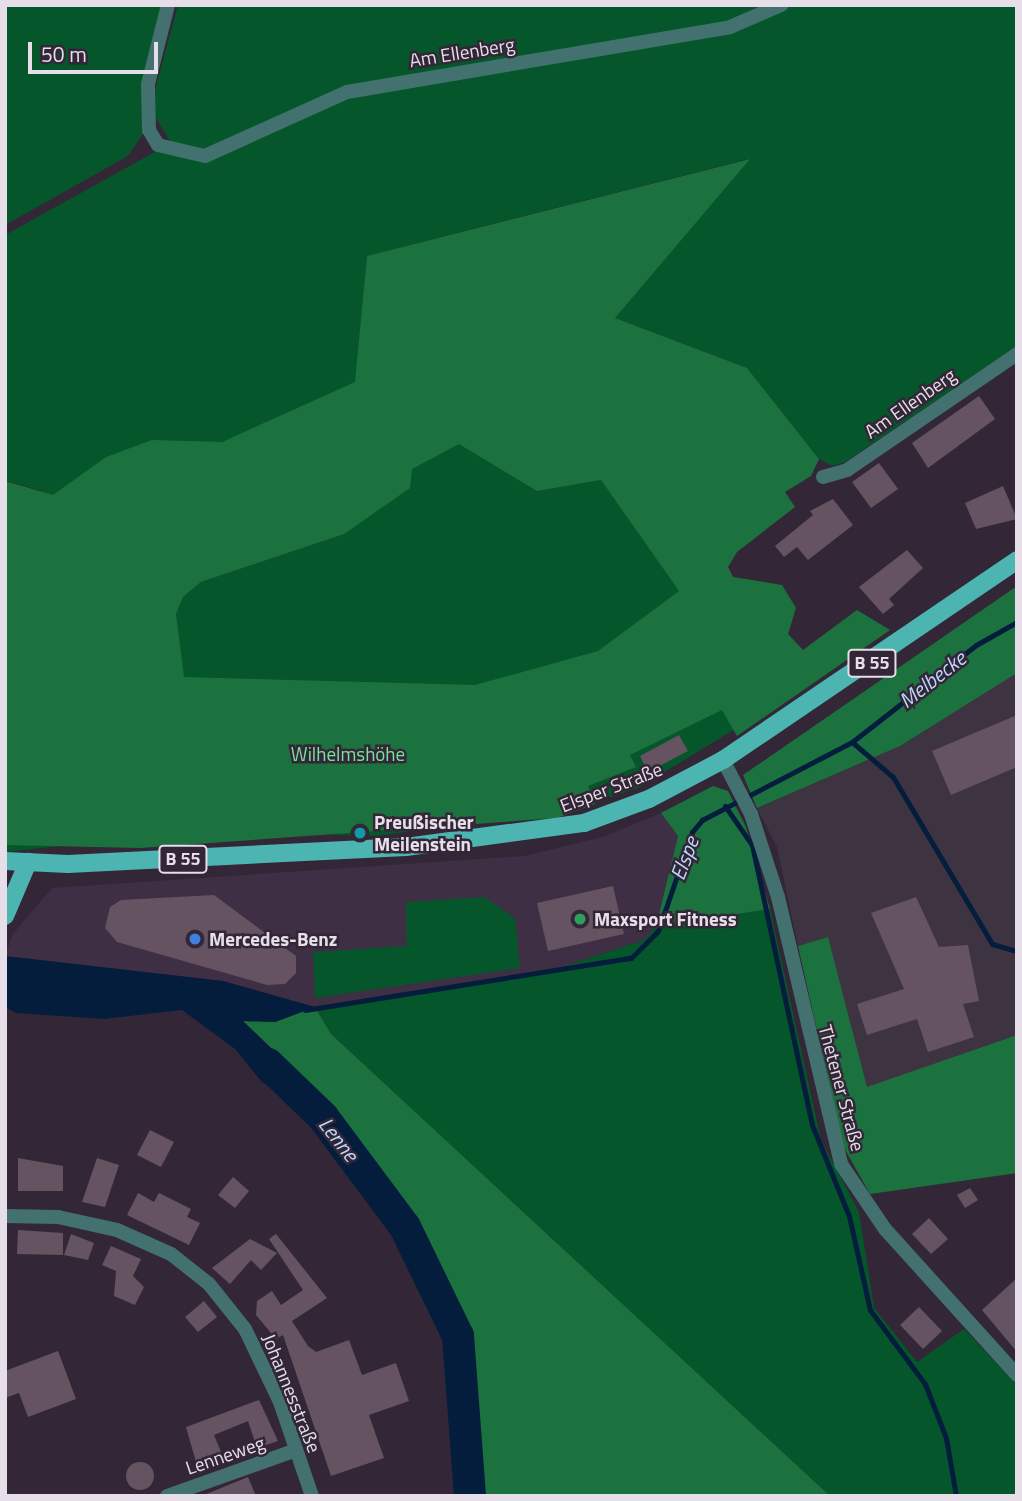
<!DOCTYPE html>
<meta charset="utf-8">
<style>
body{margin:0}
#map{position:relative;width:1022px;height:1501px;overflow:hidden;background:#332737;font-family:"Titillium Web",sans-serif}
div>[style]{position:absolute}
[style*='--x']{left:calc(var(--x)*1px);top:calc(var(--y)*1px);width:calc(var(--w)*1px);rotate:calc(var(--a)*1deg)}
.built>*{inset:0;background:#3f2f45}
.industrial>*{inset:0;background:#3e3341}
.green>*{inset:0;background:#05562b}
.forest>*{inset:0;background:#1c723f}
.water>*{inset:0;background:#041d3c}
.stream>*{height:5px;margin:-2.5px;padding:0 2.5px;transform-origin:2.5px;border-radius:2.5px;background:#041d3c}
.river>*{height:32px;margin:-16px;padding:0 16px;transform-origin:16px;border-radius:16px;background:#041d3c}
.building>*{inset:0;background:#655361}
.round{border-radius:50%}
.minor>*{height:14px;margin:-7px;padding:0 7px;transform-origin:7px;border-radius:7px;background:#43716f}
.primary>*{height:18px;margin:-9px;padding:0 9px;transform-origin:9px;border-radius:9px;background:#4db5b1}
.dots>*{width:19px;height:19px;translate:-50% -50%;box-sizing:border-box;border:4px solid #332737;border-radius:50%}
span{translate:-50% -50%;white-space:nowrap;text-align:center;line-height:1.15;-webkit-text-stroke:5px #332737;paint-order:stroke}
.shield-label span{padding:2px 5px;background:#332737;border:2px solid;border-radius:5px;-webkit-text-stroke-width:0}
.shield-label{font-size:18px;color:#e6dfe9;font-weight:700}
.street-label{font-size:19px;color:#e6dfe9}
.park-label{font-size:19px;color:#78e49b}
.poi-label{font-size:19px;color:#e6dfe9;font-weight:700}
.left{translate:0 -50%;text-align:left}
.water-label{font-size:21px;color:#bdd8fc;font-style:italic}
.frame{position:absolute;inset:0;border:7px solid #e6dfe9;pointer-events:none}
.scale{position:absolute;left:28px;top:42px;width:130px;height:32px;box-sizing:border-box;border:4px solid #e6dfe9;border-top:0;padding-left:9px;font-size:21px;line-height:24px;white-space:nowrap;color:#e6dfe9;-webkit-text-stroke:5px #332737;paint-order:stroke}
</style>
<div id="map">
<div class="built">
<div style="clip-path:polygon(661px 813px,678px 836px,656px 926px,644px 940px,559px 968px,315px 1007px,223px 981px,5px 956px,13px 934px,52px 888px,525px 856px,606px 836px)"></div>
</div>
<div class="industrial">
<div style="clip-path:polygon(1017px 673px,1017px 1035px,866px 1088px,828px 937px,798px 946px,777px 847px,757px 808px,900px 746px)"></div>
</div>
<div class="green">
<div style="clip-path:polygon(5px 5px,165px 5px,145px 131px,128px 156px,5px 225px)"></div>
<div style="clip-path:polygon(evenodd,178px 5px,1017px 5px,1017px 346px,845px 462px,832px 466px,819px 459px,747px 368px,615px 318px,748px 159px,367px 256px,356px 382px,266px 422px,387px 379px,537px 491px,601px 480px,674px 583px,679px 579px,750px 720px,638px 788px,556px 815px,373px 836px,205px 830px,5px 852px,5px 490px,42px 491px,7px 481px,5px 471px,5px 235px,171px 143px,155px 116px,156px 86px,178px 5px,344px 534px,201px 582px,183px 597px,176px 614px,165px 567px,344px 534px)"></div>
<div style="clip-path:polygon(484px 897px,515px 918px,520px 968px,315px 998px,313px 952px,407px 946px,406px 902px)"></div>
<div style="clip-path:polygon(770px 909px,821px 1140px,859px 1212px,874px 1308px,917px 1362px,964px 1329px,1017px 1385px,1017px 1496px,830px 1496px,331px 1034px,315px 1007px,559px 968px,644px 940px,656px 926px)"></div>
</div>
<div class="forest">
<div style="clip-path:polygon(evenodd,750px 159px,615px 318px,747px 368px,819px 459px,811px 476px,785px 492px,795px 507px,737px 552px,728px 567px,733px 577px,782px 585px,796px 608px,788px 634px,803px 650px,857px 610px,890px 630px,737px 736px,722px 710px,630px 755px,636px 767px,588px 786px,595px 804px,557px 818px,140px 848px,5px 845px,5px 481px,53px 495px,106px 457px,152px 440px,222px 442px,355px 382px,367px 256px,750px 159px,459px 444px,537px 491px,601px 480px,679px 591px,598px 651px,475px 685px,184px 677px,176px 614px,183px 597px,201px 582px,344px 534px,410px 488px,412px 469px,459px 444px)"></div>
<div style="clip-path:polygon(1017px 586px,1017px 673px,900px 746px,757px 808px,743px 775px)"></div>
<div style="clip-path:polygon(713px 786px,728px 791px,746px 827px,770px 909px,656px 926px,678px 836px,661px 813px)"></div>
<div style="clip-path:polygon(828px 937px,867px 1087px,1017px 1035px,1017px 1173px,870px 1194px,843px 1146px,798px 946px)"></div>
<div style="clip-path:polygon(315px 1007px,331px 1034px,830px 1496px,464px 1496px,462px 1350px,423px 1267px,271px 1048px,242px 1021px,275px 1022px)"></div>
</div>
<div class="water">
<div style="clip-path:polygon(5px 956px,223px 981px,315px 1007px,275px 1022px,243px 1021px,271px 1048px,308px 1109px,262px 1082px,235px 1049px,182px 1010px,104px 1019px,16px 1013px,5px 1007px)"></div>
</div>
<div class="stream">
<div style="--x:852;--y:742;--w:157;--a:-38"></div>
<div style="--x:976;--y:645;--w:47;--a:-29.3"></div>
<div style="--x:725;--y:806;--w:47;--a:55.3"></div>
<div style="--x:752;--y:845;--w:286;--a:77.9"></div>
<div style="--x:812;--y:1125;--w:98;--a:67.9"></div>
<div style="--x:849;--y:1216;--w:96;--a:77.4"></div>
<div style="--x:870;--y:1310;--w:92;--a:53.4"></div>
<div style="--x:925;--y:1384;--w:58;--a:68.7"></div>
<div style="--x:946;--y:1438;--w:59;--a:80.2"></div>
<div style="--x:305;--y:1010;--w:330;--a:-9.1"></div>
<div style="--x:631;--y:958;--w:38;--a:-45"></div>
<div style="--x:658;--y:931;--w:105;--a:-71"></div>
<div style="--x:692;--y:832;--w:16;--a:-50"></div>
<div style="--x:702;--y:820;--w:169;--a:-27.5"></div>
<div style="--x:852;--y:742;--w:54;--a:40.5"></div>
<div style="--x:893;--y:777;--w:194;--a:59.3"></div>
<div style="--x:992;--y:944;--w:26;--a:16"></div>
</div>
<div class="river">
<div style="--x:268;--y:1064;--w:76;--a:43.9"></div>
<div style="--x:323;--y:1117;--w:137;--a:53.3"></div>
<div style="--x:405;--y:1227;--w:121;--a:64.1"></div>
<div style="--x:458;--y:1336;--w:160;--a:85.7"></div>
</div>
<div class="building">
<div style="clip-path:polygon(979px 396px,995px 419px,928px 468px,912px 443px)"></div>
<div style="clip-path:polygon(879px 463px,898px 489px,871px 508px,852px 482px)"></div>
<div style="clip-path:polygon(1003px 486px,1017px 519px,976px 529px,965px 503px)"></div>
<div style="clip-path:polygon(833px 499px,853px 525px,808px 560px,797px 547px,784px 557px,775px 546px,813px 515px,810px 511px)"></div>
<div style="clip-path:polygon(907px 550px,923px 568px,889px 599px,894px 605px,883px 614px,859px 587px)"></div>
<div style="clip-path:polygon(1017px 715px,1017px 767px,951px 795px,932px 751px)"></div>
<div style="clip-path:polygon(679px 735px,688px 751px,648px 772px,640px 756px)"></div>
<div style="clip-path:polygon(613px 886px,624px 934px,548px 951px,537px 903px)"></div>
<div style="clip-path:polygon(214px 895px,296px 956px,296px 973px,285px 984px,267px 985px,117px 942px,105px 928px,110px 907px,121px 900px)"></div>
<div style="clip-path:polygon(916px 897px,939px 947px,968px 945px,979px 1001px,963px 1004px,974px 1037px,928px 1052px,917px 1019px,867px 1035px,857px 1004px,904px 989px,871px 913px)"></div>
<div style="clip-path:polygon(150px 1130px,174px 1142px,161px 1167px,137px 1155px)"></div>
<div style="clip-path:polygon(18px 1158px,63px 1166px,63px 1191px,18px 1191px)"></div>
<div style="clip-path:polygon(97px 1158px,119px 1165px,105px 1207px,82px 1202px)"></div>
<div style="clip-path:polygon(233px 1177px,249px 1191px,235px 1208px,218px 1195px)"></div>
<div style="clip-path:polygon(970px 1188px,978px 1200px,965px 1208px,957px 1195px)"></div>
<div style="clip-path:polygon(138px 1193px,154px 1202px,159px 1193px,191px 1209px,187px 1217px,200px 1223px,189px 1245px,127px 1215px)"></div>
<div style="clip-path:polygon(929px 1218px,948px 1239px,931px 1254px,912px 1234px)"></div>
<div style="clip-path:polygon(18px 1230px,63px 1233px,63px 1255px,17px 1254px)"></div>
<div style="clip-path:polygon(71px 1234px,94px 1243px,88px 1260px,64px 1255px)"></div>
<div style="clip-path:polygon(276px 1234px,327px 1298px,292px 1321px,308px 1346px,316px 1352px,349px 1340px,362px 1375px,396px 1363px,409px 1401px,369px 1415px,384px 1458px,331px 1476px,283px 1335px,276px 1339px,256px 1315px,257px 1301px,272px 1291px,281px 1305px,303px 1290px,269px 1239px)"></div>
<div style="clip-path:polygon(250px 1239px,277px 1253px,261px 1270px,251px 1260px,230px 1284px,212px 1268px)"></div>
<div style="clip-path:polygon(111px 1246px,141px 1259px,133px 1276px,144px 1287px,135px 1305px,114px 1296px,116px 1271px,102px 1265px)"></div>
<div style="clip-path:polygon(1017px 1278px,1017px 1352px,982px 1310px)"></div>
<div style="clip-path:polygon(204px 1301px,217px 1317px,198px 1332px,185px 1317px)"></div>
<div style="clip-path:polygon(919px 1307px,942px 1331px,923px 1349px,900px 1325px)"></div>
<div style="clip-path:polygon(58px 1351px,76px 1399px,28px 1417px,19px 1393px,5px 1398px,5px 1371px)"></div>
<div style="clip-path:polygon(259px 1400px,278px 1441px,257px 1448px,248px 1421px,214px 1435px,221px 1452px,196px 1462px,186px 1427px)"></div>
<div class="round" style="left:126px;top:1462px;width:28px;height:28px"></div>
<div style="clip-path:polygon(248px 1477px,256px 1496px,204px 1496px,204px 1495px)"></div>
</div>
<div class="minor">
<div style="--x:168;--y:5;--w:81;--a:104.2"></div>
<div style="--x:148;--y:84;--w:46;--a:88.8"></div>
<div style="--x:149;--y:130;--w:17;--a:59"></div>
<div style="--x:158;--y:145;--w:48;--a:13.2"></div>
<div style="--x:205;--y:156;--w:156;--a:-24.3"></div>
<div style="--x:347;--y:92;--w:388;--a:-9.6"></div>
<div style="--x:730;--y:27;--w:56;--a:-23.3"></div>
<div style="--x:823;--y:477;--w:25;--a:-16"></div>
<div style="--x:847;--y:470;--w:206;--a:-34.3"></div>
<div style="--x:723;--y:760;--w:61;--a:62.6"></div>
<div style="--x:751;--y:814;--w:87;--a:72"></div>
<div style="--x:778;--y:897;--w:274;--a:76.7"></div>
<div style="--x:841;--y:1164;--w:78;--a:55.9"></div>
<div style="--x:885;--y:1229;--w:197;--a:47.9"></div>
<div style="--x:5;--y:1216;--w:53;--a:1.1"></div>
<div style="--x:58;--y:1217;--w:60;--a:12.4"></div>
<div style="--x:117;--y:1230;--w:59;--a:24"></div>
<div style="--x:171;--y:1254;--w:48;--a:38.3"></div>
<div style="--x:209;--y:1284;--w:58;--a:51.3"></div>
<div style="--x:245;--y:1329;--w:81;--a:64.4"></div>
<div style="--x:280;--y:1402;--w:99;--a:71.2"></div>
<div style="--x:167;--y:1496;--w:137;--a:-19.6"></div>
</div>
<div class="primary">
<div style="--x:5;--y:861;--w:63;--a:2.7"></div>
<div style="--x:68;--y:864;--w:338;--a:-2.9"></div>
<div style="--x:406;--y:847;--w:180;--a:-7.7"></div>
<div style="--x:584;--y:823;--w:69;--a:-20.3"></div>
<div style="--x:649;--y:799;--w:84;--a:-27.8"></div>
<div style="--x:723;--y:760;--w:356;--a:-34.2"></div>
<div style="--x:5;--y:916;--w:59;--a:-66.9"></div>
</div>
<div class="dots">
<div style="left:360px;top:833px;background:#0f9aa8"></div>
<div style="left:580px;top:919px;background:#2e9e5b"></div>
<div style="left:195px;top:939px;background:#3f7fe0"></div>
</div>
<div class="shield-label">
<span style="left:872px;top:663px">B 55</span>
<span style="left:183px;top:859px">B 55</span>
</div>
<div class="street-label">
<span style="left:462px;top:52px;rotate:-9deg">Am Ellenberg</span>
<span style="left:910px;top:403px;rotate:-35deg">Am Ellenberg</span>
<span style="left:611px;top:787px;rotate:-21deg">Elsper Straße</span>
<span style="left:842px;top:1088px;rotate:75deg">Thetener Straße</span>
<span style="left:292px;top:1393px;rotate:68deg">Johannesstraße</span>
<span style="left:225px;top:1455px;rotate:-19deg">Lenneweg</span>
</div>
<div class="park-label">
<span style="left:348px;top:754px">Wilhelmshöhe</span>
</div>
<div class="poi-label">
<span class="left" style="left:374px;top:833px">Preußischer<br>Meilenstein</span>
<span class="left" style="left:594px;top:919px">Maxsport Fitness</span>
<span class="left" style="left:209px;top:939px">Mercedes-Benz</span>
</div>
<div class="water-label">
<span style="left:932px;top:679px;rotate:-38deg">Melbecke</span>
<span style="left:684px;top:858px;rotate:-69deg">Elspe</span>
<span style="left:339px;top:1139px;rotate:52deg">Lenne</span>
</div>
<div class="frame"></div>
<div class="scale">50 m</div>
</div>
